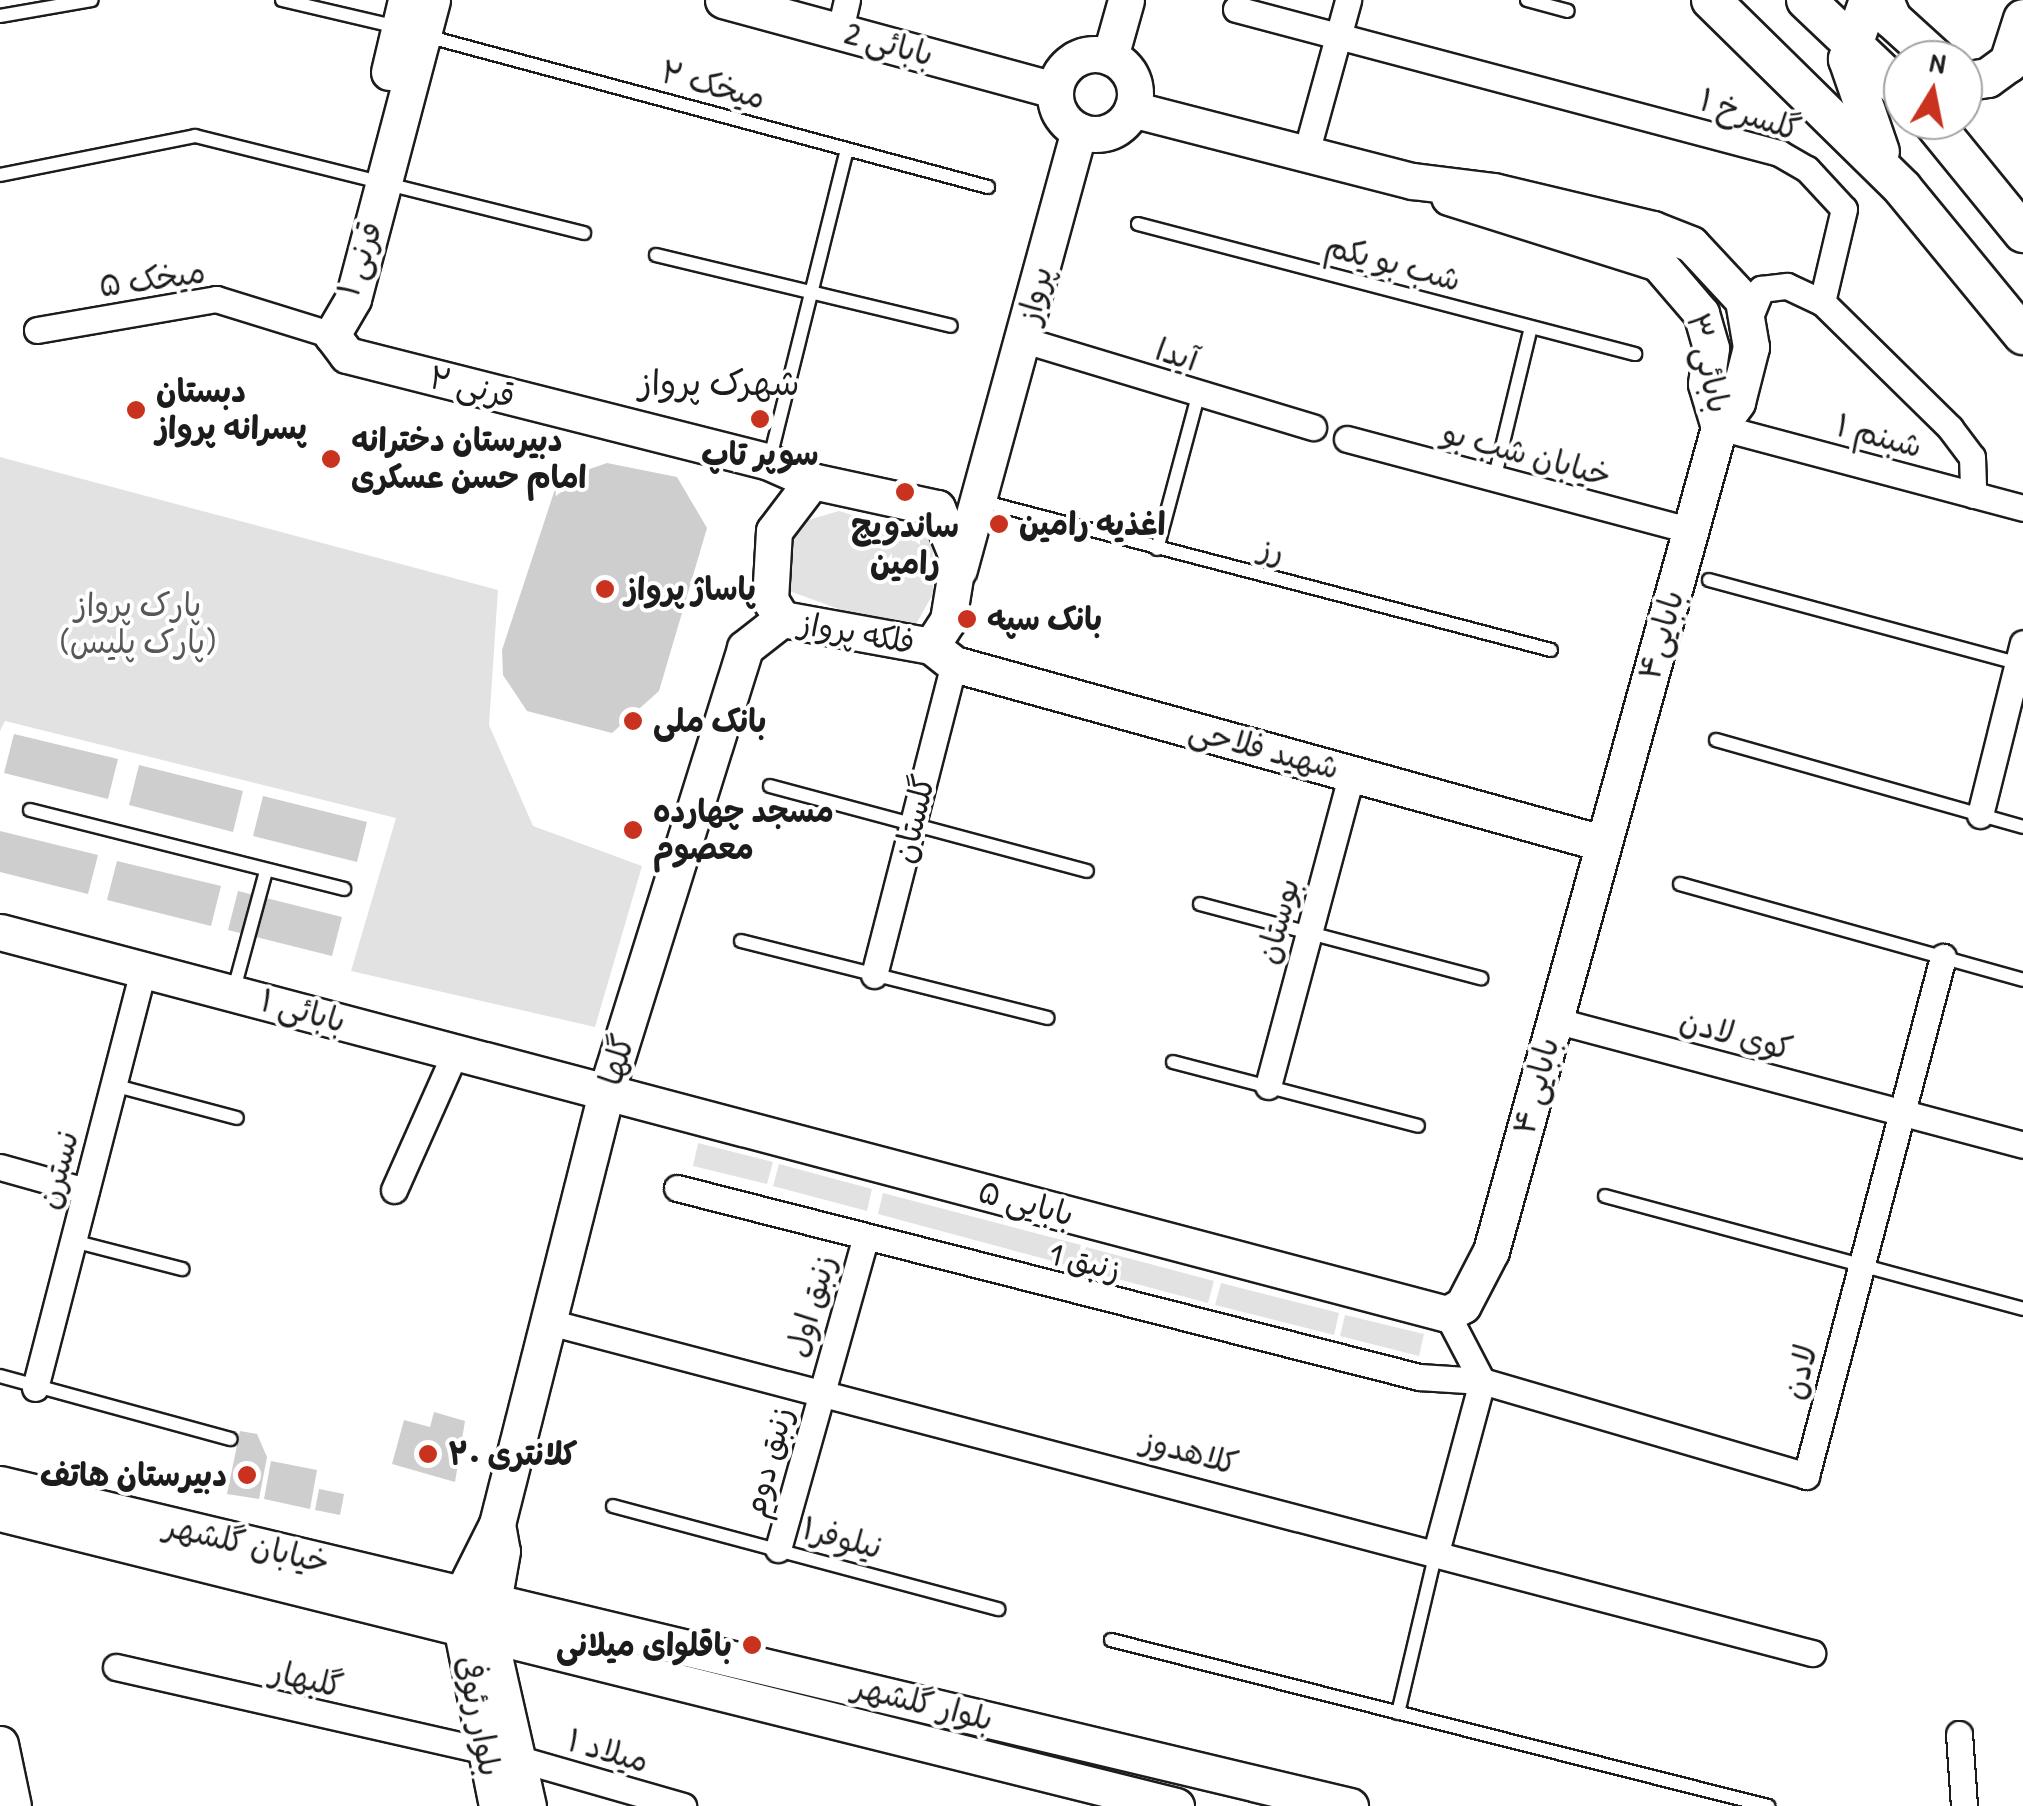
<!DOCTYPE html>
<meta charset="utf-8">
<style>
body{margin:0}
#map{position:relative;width:2023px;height:1806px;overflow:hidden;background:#fff;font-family:"Patrick Hand","Playpen Sans Arabic",sans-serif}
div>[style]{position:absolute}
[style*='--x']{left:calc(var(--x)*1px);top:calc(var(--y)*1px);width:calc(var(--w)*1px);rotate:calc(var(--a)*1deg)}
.green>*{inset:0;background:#e2e2e2}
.building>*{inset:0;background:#cecece}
.roads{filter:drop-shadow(2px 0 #1c1c1c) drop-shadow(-2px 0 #1c1c1c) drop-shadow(0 2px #1c1c1c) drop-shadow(0 -2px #1c1c1c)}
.lane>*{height:12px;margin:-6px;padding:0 6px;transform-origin:6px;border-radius:6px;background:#fff}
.street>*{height:25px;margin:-12.5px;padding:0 12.5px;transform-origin:12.5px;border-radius:12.5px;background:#fff}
.secondary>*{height:35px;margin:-17.5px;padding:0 17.5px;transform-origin:17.5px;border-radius:17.5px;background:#fff}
.secondary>.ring{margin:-17.5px;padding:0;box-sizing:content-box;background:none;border:35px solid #fff;border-radius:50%}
.primary>*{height:38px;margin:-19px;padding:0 19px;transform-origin:19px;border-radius:19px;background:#fff}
.dots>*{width:28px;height:28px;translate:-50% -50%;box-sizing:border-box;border:5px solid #fff;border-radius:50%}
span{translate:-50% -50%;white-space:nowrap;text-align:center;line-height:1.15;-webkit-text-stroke:8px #fff;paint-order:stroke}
.street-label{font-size:32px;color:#1c1c1c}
.poi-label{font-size:32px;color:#1c1c1c;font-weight:700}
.left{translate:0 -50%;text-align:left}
.right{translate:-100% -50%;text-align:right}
.park-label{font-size:32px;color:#575757}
.neighbourhood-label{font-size:35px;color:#1c1c1c}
.north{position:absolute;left:1883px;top:40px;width:100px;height:100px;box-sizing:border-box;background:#fff;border:2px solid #a4a4a4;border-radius:50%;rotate:10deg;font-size:28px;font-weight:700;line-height:40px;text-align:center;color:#1c1c1c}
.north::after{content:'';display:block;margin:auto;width:35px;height:45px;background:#c8321e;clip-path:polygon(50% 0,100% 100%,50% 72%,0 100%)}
</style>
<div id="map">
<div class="green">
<div style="clip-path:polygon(0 457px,498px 590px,489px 725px,533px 826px,642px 866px,595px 1027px,351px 971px,396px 818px,5px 721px,0 731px)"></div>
<div style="clip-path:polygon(839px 511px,933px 540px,933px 594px,916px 624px,855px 615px,784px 589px,791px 525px)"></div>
<div style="clip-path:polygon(698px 1143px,773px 1162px,767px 1184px,693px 1166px)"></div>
<div style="clip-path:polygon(779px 1164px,872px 1189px,867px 1211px,773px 1186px)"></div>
<div style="clip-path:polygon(883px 1193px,1081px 1245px,1075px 1267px,878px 1214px)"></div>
<div style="clip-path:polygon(1086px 1247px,1214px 1281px,1208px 1303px,1080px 1269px)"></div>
<div style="clip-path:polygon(1221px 1283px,1339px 1313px,1334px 1335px,1215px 1305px)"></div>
<div style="clip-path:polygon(1345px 1315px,1424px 1334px,1419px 1356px,1340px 1336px)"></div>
</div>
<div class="building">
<div style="clip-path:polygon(607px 463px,677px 477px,707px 528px,659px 691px,612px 733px,527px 711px,503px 675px,502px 650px,558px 480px)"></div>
<div style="clip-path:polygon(14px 734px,118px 759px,108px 799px,4px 773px)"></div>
<div style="clip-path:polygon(139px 765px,243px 791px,233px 832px,129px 805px)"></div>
<div style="clip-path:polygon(263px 796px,367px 822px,357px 862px,253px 836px)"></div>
<div style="clip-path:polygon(0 831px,98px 855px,88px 894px,0 872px)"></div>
<div style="clip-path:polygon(117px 861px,221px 886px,211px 926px,107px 900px)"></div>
<div style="clip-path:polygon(238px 891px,342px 917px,332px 956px,228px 930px)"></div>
<div style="clip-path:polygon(434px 1412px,465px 1421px,455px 1482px,392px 1464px,404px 1420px,430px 1427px)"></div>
<div style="clip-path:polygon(240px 1431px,257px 1434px,267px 1457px,259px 1499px,227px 1494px)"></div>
<div style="clip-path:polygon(271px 1461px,317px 1470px,310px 1509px,264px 1499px)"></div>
<div style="clip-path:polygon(319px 1489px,344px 1494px,340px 1515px,315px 1510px)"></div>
</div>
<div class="roads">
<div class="lane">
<div style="--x:282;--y:0;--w:118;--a:13.2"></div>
<div style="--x:1527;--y:0;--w:42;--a:15"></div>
<div style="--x:0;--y:16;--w:93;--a:-9.9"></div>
<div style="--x:426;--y:36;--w:582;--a:15.04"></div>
<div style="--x:0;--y:175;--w:199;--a:-11.3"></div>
<div style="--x:195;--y:136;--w:401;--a:14"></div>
<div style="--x:1138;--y:224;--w:514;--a:14.66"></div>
<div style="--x:656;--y:255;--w:303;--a:13.5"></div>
<div style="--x:770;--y:458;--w:317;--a:-76"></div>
<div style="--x:1494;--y:480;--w:157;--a:-76.4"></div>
<div style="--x:981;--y:501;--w:589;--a:14.65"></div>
<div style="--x:1157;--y:549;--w:158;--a:-75"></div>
<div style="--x:1709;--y:580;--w:323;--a:15.1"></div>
<div style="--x:1716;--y:740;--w:319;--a:15.8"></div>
<div style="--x:770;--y:786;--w:328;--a:15"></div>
<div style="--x:30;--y:810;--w:324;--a:14.1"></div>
<div style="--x:1680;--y:884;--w:356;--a:15.6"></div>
<div style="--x:1200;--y:904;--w:291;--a:14.8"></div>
<div style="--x:741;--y:941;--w:316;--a:14.1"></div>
<div style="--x:234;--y:989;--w:122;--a:-74.8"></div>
<div style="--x:1173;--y:1062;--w:253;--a:14.6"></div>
<div style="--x:113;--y:1085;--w:128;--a:14.9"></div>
<div style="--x:1605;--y:1196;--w:433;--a:15.1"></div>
<div style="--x:73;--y:1241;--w:113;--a:14.4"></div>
<div style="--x:0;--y:1376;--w:239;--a:15.3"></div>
<div style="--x:613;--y:1506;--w:399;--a:15"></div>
<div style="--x:1111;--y:1640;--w:678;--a:14.18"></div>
<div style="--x:1398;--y:1713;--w:165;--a:-76.7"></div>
</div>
<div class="street">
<div style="--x:1236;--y:9;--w:562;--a:14.85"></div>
<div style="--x:1779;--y:153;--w:32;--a:30"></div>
<div style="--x:1807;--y:169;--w:54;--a:47.2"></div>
<div style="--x:1844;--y:209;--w:96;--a:103.3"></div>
<div style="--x:1822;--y:302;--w:180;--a:44.5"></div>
<div style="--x:1950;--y:428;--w:36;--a:53"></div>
<div style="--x:1972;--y:457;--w:38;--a:88"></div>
<div style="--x:840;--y:30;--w:31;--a:-77"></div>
<div style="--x:1306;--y:153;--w:159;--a:-74.6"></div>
<div style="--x:1747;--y:324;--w:38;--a:-68"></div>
<div style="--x:1761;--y:289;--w:26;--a:-7"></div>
<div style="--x:1787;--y:286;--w:38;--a:25"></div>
<div style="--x:37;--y:330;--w:182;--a:-9.8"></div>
<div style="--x:216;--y:299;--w:121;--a:17.2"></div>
<div style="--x:1024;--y:340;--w:302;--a:16.8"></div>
<div style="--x:1719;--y:427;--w:315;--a:14.9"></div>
<div style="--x:1347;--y:439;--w:355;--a:14.9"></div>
<div style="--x:1980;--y:815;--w:177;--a:-76"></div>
<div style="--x:874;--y:975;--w:321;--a:-75.6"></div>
<div style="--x:1554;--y:1020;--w:485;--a:14.9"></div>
<div style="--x:1268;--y:1086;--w:324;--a:-75"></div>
<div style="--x:0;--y:1167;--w:89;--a:15.6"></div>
<div style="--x:677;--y:1188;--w:766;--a:14.29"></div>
<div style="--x:1419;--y:1377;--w:63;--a:3.6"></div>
<div style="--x:1482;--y:1381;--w:338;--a:16.3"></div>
<div style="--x:1806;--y:1476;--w:537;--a:-75.21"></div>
<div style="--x:394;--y:1190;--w:152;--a:-66"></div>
<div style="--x:549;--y:1322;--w:1306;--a:14.69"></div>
<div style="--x:35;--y:1388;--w:434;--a:-75.5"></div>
<div style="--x:778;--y:1549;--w:321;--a:-74.3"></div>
<div style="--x:1436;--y:1552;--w:177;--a:-74.9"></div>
<div style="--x:1482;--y:1381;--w:76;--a:-117.6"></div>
<div style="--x:116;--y:1667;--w:410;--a:12.8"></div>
<div style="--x:516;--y:1758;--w:174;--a:16"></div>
<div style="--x:1959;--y:1734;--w:72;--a:86"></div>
</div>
<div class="secondary">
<div style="--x:432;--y:0;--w:309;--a:104.8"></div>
<div style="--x:353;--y:299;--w:42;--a:120.3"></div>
<div style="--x:332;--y:335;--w:25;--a:53"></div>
<div style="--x:347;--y:355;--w:435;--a:14.2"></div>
<div style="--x:769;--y:462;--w:47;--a:23.8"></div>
<div style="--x:723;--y:0;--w:344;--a:15.2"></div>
<div class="ring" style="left:1055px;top:54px;width:45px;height:45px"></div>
<div style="--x:1110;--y:57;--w:59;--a:-74.3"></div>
<div style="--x:389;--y:72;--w:74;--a:-76.7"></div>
<div style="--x:1449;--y:197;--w:219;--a:17.5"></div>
<div style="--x:1658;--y:263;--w:66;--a:49.3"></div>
<div style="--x:1701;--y:313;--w:36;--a:74"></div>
<div style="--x:1711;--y:348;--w:36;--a:98"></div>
<div style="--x:1706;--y:384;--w:45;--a:73.2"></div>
<div style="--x:812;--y:481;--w:128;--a:12.2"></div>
<div style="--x:937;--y:508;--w:55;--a:67.6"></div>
<div style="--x:958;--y:559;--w:62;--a:99.3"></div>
<div style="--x:948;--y:620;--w:31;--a:123"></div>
<div style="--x:931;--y:646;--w:151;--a:-169.7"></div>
<div style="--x:782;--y:619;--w:22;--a:-122"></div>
<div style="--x:770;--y:600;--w:69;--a:-86.7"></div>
<div style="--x:774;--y:531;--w:63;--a:-52.8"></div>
<div style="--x:959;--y:569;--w:454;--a:-74.7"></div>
<div style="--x:931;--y:646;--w:29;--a:38"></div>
<div style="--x:954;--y:664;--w:672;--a:15.44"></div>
<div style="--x:0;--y:932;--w:1497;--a:14.79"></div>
<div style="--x:1447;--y:1314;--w:18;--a:-29"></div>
<div style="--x:1463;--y:1305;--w:61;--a:-62.6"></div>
<div style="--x:1491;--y:1251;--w:855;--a:-74.53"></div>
<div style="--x:1719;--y:427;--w:31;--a:-54"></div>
<div style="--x:1737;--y:402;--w:57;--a:-75.7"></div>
<div style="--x:1751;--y:347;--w:48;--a:-99.7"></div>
<div style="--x:1743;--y:300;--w:76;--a:-132.9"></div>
<div style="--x:1691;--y:244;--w:41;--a:-158.5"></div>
<div style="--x:1653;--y:229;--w:163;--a:-166.6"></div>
<div style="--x:1494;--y:191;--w:83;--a:-173"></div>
<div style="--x:1412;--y:181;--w:289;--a:-165.6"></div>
<div style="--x:0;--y:1484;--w:1388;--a:13.42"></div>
<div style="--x:0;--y:1513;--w:1212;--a:13.99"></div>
<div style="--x:497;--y:1524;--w:27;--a:80"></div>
<div style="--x:502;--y:1551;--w:80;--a:100"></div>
<div style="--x:488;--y:1630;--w:180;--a:77.2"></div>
<div style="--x:0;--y:1744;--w:63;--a:78.2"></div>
<div style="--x:497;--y:1806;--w:184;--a:-101.3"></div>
<div style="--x:461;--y:1626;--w:34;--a:-87"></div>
<div style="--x:463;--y:1592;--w:76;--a:-63.4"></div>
<div style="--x:497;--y:1524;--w:446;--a:-75.8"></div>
<div style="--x:606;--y:1092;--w:465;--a:-72.6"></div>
<div style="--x:745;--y:648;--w:47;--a:-38.1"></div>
</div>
<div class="primary">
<div style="--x:1711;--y:0;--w:269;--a:44.5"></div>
<div style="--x:1903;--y:189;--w:189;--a:50.6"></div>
<div style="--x:1806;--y:0;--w:134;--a:43.5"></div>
<div style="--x:1869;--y:0;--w:63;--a:109.6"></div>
<div style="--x:1848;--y:59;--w:98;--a:71"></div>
<div style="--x:1884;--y:0;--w:21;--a:67"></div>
<div style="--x:1892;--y:19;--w:61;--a:42.3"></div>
<div style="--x:1963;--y:82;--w:25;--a:-9"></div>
<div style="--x:1988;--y:78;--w:26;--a:-36"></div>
<div style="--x:2009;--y:63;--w:46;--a:-72.3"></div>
<div style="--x:1931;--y:120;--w:146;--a:50.8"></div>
</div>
</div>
<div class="dots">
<div style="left:136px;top:410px;background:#c8321e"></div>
<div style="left:760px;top:419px;background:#c8321e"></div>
<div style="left:331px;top:459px;background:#c8321e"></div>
<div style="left:905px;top:492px;background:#c8321e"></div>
<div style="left:999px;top:524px;background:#c8321e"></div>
<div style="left:605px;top:589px;background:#c8321e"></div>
<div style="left:967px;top:619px;background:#c8321e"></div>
<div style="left:633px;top:721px;background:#c8321e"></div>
<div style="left:633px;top:830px;background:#c8321e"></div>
<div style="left:428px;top:1454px;background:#c8321e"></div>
<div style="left:247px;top:1475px;background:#c8321e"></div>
<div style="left:752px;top:1645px;background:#c8321e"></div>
</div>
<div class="street-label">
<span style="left:889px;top:44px;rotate:15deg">بابائی 2</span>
<span style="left:713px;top:85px;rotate:15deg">میخک ۲</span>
<span style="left:1750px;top:115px;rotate:18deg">گلسرخ ۱</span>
<span style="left:360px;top:259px;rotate:-71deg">قرنی ۱</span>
<span style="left:1393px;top:263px;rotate:15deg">شب بو یکم</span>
<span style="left:152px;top:279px;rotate:-8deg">میخک ۵</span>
<span style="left:1035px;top:295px;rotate:-76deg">پرواز</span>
<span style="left:1177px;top:355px;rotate:18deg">آیدا</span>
<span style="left:1708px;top:363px;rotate:77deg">بابائی ۳</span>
<span style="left:472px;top:387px;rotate:14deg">قرنی ۲</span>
<span style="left:1879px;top:436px;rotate:15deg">شبنم ۱</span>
<span style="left:1527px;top:454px;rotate:15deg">خیابان شب بو</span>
<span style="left:1272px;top:550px;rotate:14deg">رز</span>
<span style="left:857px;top:633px;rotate:10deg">فلکه پرواز</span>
<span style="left:1661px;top:635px;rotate:-74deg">بابایی۴</span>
<span style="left:1264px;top:749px;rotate:15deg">شهید فلاحی</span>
<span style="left:914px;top:819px;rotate:-76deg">گلستان</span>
<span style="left:1278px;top:921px;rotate:-75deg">بوستان</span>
<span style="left:303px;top:1011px;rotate:15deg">بابائی ۱</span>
<span style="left:1736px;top:1035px;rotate:15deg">کوی لادن</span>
<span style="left:617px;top:1060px;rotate:-73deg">گلها</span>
<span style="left:1536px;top:1086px;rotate:-75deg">بابایی ۴</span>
<span style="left:58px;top:1170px;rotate:-75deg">نسترن</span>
<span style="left:1026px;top:1203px;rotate:15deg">۵ بابایی</span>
<span style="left:1085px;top:1262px;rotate:14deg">زنبق 1</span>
<span style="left:811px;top:1306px;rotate:-74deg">زنبق اول</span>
<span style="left:1800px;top:1372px;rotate:-75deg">لادن</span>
<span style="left:1190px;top:1452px;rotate:15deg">کلاهدوز</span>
<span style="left:768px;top:1462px;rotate:-75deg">زنبق دوم</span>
<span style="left:842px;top:1538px;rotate:15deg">نیلوفر۱</span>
<span style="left:247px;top:1544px;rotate:13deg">خیابان گلشهر</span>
<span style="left:307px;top:1679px;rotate:13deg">گلبهار</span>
<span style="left:923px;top:1703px;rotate:14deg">بلوار گلشهر</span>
<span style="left:479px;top:1716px;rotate:79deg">بلوار رئوفی</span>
<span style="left:608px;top:1751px;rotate:16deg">میلاد ۱</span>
</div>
<div class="poi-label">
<span class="left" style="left:156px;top:410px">دبستان<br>پسرانه پرواز</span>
<span class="left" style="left:351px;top:459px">دبیرستان دخترانه<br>امام حسن عسکری</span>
<span style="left:760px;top:454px">سوپر تاپ</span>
<span class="left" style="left:1019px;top:524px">اغذیه رامین</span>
<span style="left:905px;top:545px">ساندویچ<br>رامین</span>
<span class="left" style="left:625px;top:589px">پاساژ پرواز</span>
<span class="left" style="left:987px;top:619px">بانک سپه</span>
<span class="left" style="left:653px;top:721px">بانک ملی</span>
<span class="left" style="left:653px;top:830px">مسجد چهارده<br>معصوم</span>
<span class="left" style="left:448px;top:1454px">کلانتری ۲۰</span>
<span class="right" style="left:227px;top:1475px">دبیرستان هاتف</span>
<span class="right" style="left:732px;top:1645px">باقلوای میلانی</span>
</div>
<div class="park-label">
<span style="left:138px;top:624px">پارک پرواز<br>(پارک پلیس)</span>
</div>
<div class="neighbourhood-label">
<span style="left:719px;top:383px">شهرک پرواز</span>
</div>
<div class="north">N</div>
</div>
